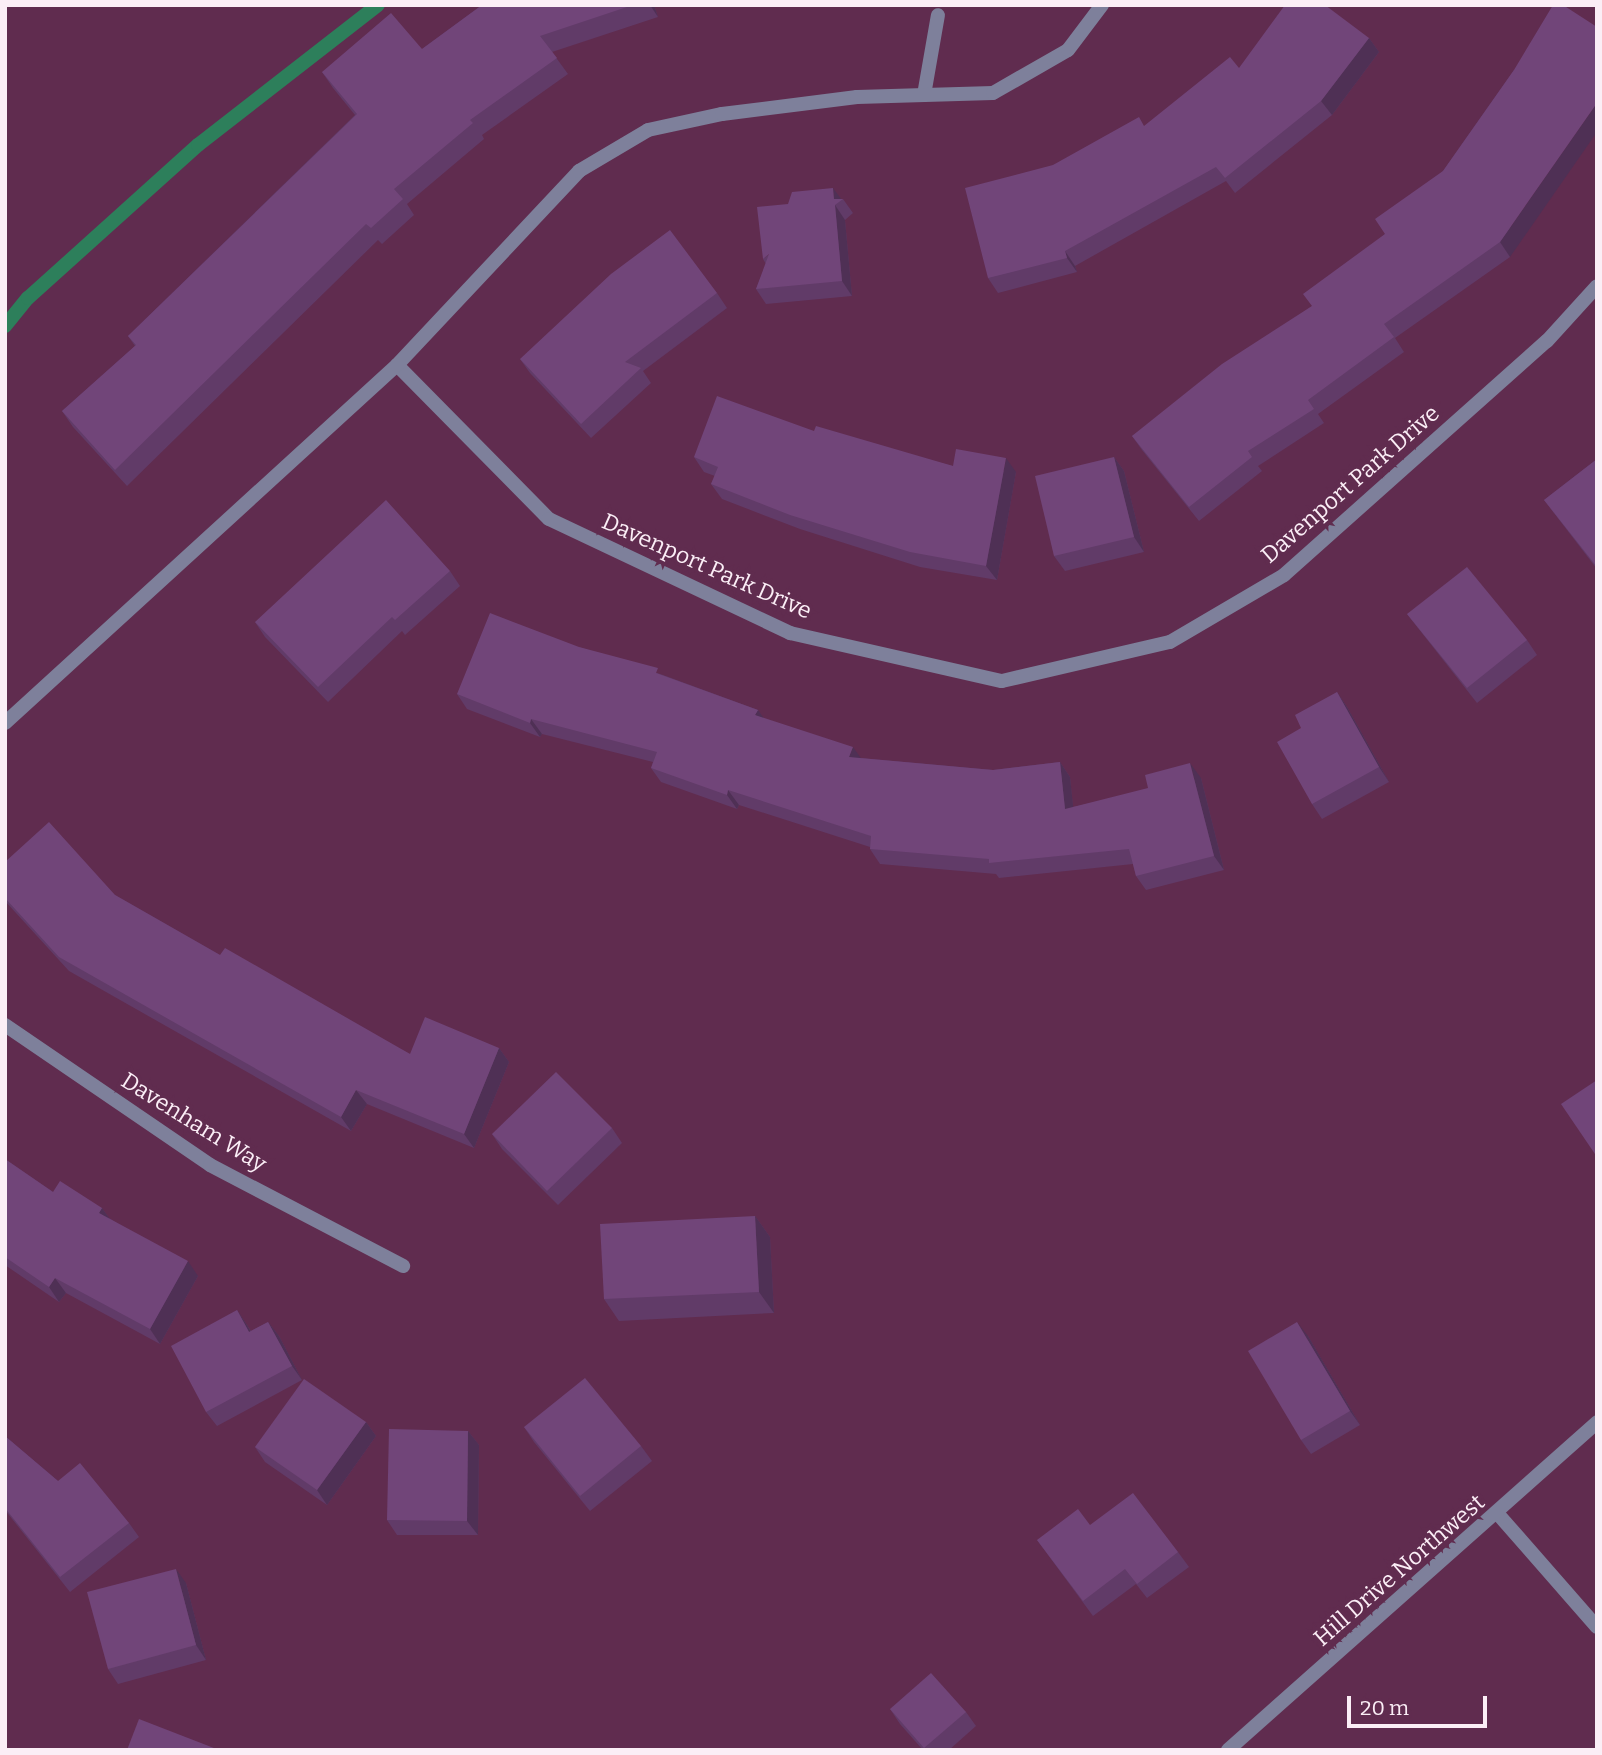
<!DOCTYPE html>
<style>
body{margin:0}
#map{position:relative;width:1602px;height:1755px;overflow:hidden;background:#602c4f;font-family:Bitter,serif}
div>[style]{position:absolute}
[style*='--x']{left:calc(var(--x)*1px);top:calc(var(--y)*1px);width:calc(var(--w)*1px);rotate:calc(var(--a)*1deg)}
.stream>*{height:14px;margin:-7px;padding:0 7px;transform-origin:7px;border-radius:7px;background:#2d7f5b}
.lane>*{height:14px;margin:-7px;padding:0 7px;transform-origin:7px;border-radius:7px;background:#7e809b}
.street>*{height:14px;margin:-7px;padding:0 7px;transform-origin:7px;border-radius:7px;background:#7e809b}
.wall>*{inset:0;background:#613b68}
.shaded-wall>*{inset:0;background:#4f3055}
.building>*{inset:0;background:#714579}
span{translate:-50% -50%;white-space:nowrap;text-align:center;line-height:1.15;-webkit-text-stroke:7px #602c4f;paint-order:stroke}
.street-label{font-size:23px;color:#fbeef6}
.frame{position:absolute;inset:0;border:7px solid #fbeef6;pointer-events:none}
.scale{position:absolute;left:1347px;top:1696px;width:140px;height:32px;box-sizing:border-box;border:4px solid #fbeef6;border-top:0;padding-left:9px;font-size:21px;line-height:24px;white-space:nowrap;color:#fbeef6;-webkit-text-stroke:5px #602c4f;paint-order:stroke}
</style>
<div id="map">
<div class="stream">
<div style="--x:5;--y:326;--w:36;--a:-51"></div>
<div style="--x:28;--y:298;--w:229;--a:-42"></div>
<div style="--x:198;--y:145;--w:228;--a:-37.9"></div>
</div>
<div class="lane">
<div style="--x:924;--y:95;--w:81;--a:-80.1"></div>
</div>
<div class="street">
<div style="--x:397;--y:365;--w:216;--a:45.4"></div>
<div style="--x:549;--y:519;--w:267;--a:25.3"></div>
<div style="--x:790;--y:633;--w:217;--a:12.8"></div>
<div style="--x:1002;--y:681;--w:172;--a:-13.1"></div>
<div style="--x:1170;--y:642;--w:132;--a:-30.4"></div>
<div style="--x:1284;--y:575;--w:352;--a:-41.7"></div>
<div style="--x:1547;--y:341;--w:74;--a:-47.7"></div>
<div style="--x:5;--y:723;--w:531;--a:-42.4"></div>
<div style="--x:397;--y:365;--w:266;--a:-46.8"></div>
<div style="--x:579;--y:171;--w:80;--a:-30.7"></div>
<div style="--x:648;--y:130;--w:76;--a:-12.2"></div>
<div style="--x:722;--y:114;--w:136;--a:-7.2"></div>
<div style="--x:857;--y:97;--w:136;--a:-1.7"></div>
<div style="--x:993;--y:93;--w:86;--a:-29.8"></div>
<div style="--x:1068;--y:50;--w:56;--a:-52.9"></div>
<div style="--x:5;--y:1025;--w:248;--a:34.3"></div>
<div style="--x:210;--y:1165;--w:218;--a:27.6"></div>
<div style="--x:1498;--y:1514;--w:150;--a:48.8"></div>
<div style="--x:1228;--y:1750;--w:494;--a:-41.6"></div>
</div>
<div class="wall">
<div style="clip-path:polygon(482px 5px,654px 5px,658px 17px,552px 52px,568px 74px,482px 135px,484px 139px,407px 204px,414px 215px,382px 244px,378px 240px,127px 486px,73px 427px,62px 411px,135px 346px,128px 336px,355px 115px,333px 88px,322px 72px,422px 49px)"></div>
<div style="clip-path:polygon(1369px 38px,1379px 52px,1332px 115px,1235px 193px,1226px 181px,1075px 266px,1077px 272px,998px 293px,988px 278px,1053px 165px,1145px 126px,1239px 68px)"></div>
<div style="clip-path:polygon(1514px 70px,1510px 257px,1395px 338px,1404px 352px,1318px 414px,1324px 423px,1258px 466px,1262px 471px,1199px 521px,1142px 450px,1132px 436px,1312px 306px,1385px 234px,1443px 171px)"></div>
<div style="clip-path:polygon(841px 199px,843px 199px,853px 213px,845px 220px,852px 296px,766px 304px,756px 289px,766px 264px,763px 259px)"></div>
<div style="clip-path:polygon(717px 293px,727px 308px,643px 371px,651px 383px,591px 438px,530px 373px,520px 359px)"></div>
<div style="clip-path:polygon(814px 431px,953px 466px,1016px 472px,997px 580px,920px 567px,800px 529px,722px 499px,711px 484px,715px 476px,704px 472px,694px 457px)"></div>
<div style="clip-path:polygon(1114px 457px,1124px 471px,1144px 552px,1065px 571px,1054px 556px)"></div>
<div style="clip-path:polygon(1597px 459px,1597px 569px,1544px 500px)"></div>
<div style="clip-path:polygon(450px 571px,460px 586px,405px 635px,402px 631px,328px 702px,265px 637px,255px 622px)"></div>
<div style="clip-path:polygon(1407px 614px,1527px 640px,1537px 655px,1477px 703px,1418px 628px)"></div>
<div style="clip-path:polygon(579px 647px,663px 675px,758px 710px,763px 718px,860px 758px,993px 770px,1060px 762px,1070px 777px,1073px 807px,1201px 778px,1224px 870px,1146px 890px,1136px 876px,1133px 864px,999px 878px,996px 874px,880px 864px,870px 849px,870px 847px,739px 805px,737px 809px,661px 782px,651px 768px,653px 762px,542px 734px,540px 737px,467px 709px,457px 694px)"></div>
<div style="clip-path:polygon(1337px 692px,1347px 707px,1389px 782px,1322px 819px,1312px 804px,1301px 728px)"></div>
<div style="clip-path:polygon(5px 862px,115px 895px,220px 955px,410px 1054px,499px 1048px,509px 1062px,474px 1148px,367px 1104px,351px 1131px,69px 971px,5px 901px)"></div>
<div style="clip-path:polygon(612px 1128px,622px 1143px,558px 1205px,502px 1149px,492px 1134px)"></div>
<div style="clip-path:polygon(5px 1159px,53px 1192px,102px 1208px,109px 1218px,198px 1276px,160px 1344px,66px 1293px,59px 1302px,5px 1265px)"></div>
<div style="clip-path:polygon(755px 1216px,770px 1237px,774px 1313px,619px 1321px,604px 1299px)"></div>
<div style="clip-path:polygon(237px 1310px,251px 1331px,268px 1322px,279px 1336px,302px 1380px,217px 1426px,206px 1412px)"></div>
<div style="clip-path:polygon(1308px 1336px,1360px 1425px,1311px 1454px,1301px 1440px)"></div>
<div style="clip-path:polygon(366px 1422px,376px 1436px,327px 1505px,265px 1462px,255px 1447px)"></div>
<div style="clip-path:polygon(524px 1427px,641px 1446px,652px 1461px,590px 1511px,534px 1442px)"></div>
<div style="clip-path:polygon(468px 1431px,479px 1445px,478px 1535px,397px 1535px,387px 1520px)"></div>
<div style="clip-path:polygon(5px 1436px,58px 1481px,129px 1523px,139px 1537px,70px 1592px,5px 1510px)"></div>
<div style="clip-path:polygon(1090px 1525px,1178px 1552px,1189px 1567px,1147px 1598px,1136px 1584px,1093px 1616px,1037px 1540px)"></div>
<div style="clip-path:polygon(186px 1583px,206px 1660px,118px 1684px,108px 1669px)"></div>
<div style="clip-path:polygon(890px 1709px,966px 1712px,976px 1726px,949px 1750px,923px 1750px,900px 1724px)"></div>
</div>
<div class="shaded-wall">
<div style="clip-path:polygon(650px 5px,654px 5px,658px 17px)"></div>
<div style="clip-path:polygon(1369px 38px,1379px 52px,1332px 115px,1321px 101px)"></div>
<div style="clip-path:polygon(1597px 103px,1597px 132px,1510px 257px,1500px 242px)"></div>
<div style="clip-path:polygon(833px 188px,842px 200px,834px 199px)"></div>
<div style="clip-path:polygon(835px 205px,845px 220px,852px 296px,842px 281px)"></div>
<div style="clip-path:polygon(1065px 251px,1075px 266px,1077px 272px,1067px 258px)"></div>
<div style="clip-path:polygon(1114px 457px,1124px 471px,1144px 552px,1134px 537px)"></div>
<div style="clip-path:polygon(1006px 458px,1016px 472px,997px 580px,986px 566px)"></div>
<div style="clip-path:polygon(1337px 692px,1347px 707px,1389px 782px,1379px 767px)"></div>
<div style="clip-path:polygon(758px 710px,768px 724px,755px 715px)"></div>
<div style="clip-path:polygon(531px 719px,542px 734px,540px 737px,530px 723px)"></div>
<div style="clip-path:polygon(853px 747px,863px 761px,849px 757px)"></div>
<div style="clip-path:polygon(1060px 762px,1070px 777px,1075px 824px,1065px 809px)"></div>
<div style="clip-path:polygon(1190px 763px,1201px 778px,1224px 870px,1214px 856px)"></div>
<div style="clip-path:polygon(728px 790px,739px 805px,737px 809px,727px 795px)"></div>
<div style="clip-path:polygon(499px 1048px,509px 1062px,474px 1148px,464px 1134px)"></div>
<div style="clip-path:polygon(356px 1090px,367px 1104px,351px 1131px,341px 1117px)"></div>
<div style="clip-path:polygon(102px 1208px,112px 1222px,99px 1213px)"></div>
<div style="clip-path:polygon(755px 1216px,770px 1237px,774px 1313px,759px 1292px)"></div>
<div style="clip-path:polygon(188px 1261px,198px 1276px,160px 1344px,150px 1329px)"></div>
<div style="clip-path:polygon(55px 1278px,66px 1293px,59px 1302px,49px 1287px)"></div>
<div style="clip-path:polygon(237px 1310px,247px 1325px,259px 1346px,249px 1332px)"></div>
<div style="clip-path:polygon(268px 1322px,279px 1336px,302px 1380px,292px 1366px)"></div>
<div style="clip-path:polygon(1297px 1322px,1308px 1336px,1360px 1425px,1350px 1411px)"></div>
<div style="clip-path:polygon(366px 1422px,376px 1436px,327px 1505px,317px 1490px)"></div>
<div style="clip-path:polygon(468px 1431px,479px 1445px,478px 1535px,467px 1521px)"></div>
<div style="clip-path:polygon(176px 1569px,186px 1583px,206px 1660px,196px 1645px)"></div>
</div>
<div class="building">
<div style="clip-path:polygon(482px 5px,633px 5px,540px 36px,557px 58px,470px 120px,473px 123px,394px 189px,403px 199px,371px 228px,366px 224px,115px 470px,62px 411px,136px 345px,128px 336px,357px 114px,322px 72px,391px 13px,422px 49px)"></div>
<div style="clip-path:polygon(1285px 5px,1325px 5px,1369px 38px,1321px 101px,1225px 178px,1216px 167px,1065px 251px,1067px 258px,988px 278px,965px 188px,1053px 165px,1139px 117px,1144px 126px,1230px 57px,1239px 68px)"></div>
<div style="clip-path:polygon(1553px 5px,1563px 5px,1597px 27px,1597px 103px,1500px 242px,1384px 324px,1394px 337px,1308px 400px,1314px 409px,1248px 451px,1252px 457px,1189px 507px,1132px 436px,1222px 364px,1312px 306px,1303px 294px,1385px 234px,1375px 219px,1443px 171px,1514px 70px)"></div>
<div style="clip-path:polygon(833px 188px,834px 199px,843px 199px,835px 205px,842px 281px,756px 289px,769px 254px,763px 259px,757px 207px,788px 204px,792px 192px)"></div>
<div style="clip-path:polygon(670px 230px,717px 293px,625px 362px,641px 368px,581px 424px,520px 359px,611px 274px)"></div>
<div style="clip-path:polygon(717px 396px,814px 431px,816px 426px,953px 466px,956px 449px,1006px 458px,986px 566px,910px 552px,790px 515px,711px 484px,718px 467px,694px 457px)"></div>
<div style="clip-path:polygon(1114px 457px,1134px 537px,1054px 556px,1035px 476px)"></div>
<div style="clip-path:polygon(1597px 459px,1597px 567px,1544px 500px)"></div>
<div style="clip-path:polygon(386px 500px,450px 571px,395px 620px,392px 617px,318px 687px,255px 622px)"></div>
<div style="clip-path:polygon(1467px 567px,1527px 640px,1467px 688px,1407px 614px)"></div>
<div style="clip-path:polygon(490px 613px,579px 647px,658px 668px,656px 673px,758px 710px,755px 715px,853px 747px,849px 757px,993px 770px,1060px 762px,1065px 809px,1148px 788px,1145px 775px,1190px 763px,1214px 856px,1136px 876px,1129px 849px,989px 863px,989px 859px,870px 849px,871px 836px,728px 790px,727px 795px,651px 768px,657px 752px,531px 719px,530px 723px,457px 694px)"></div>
<div style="clip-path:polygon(1337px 692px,1379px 767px,1312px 804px,1277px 742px,1301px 728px,1295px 715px)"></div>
<div style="clip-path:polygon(49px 822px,115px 895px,220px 955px,225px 948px,410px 1054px,425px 1017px,499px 1048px,464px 1134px,356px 1090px,341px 1117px,59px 957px,5px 898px,5px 862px)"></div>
<div style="clip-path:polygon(556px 1072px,612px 1128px,547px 1191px,492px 1134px)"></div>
<div style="clip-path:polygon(1597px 1080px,1597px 1157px,1561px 1104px)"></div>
<div style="clip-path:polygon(5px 1159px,53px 1192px,60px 1181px,102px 1208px,99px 1213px,188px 1261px,150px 1329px,55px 1278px,49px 1287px,5px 1257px)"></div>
<div style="clip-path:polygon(755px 1216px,759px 1292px,604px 1299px,600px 1224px)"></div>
<div style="clip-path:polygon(237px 1310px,249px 1332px,268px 1322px,292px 1366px,206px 1412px,171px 1346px)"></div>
<div style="clip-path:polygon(1297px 1322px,1350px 1411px,1301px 1440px,1248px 1351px)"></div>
<div style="clip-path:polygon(585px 1378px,641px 1446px,580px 1496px,524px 1427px)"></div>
<div style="clip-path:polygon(304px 1379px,366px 1422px,317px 1490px,255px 1447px)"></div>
<div style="clip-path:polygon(389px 1429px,468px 1431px,467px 1521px,387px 1520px)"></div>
<div style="clip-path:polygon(5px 1436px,58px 1481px,80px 1463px,129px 1523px,60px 1577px,5px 1508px)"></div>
<div style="clip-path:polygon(1133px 1493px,1178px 1552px,1137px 1584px,1125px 1569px,1083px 1601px,1037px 1540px,1078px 1509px,1090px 1525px)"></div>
<div style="clip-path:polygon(176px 1569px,196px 1645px,108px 1669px,87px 1592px)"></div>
<div style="clip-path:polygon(931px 1673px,966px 1712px,924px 1748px,890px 1709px)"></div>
<div style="clip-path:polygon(139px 1719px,219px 1750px,127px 1750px)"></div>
</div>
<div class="street-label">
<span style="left:1350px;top:484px;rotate:-41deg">Davenport Park Drive</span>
<span style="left:707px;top:566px;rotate:24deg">Davenport Park Drive</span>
<span style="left:194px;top:1122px;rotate:32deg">Davenham Way</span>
<span style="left:1399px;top:1570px;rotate:-41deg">Hill Drive Northwest</span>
</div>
<div class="frame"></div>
<div class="scale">20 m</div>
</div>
